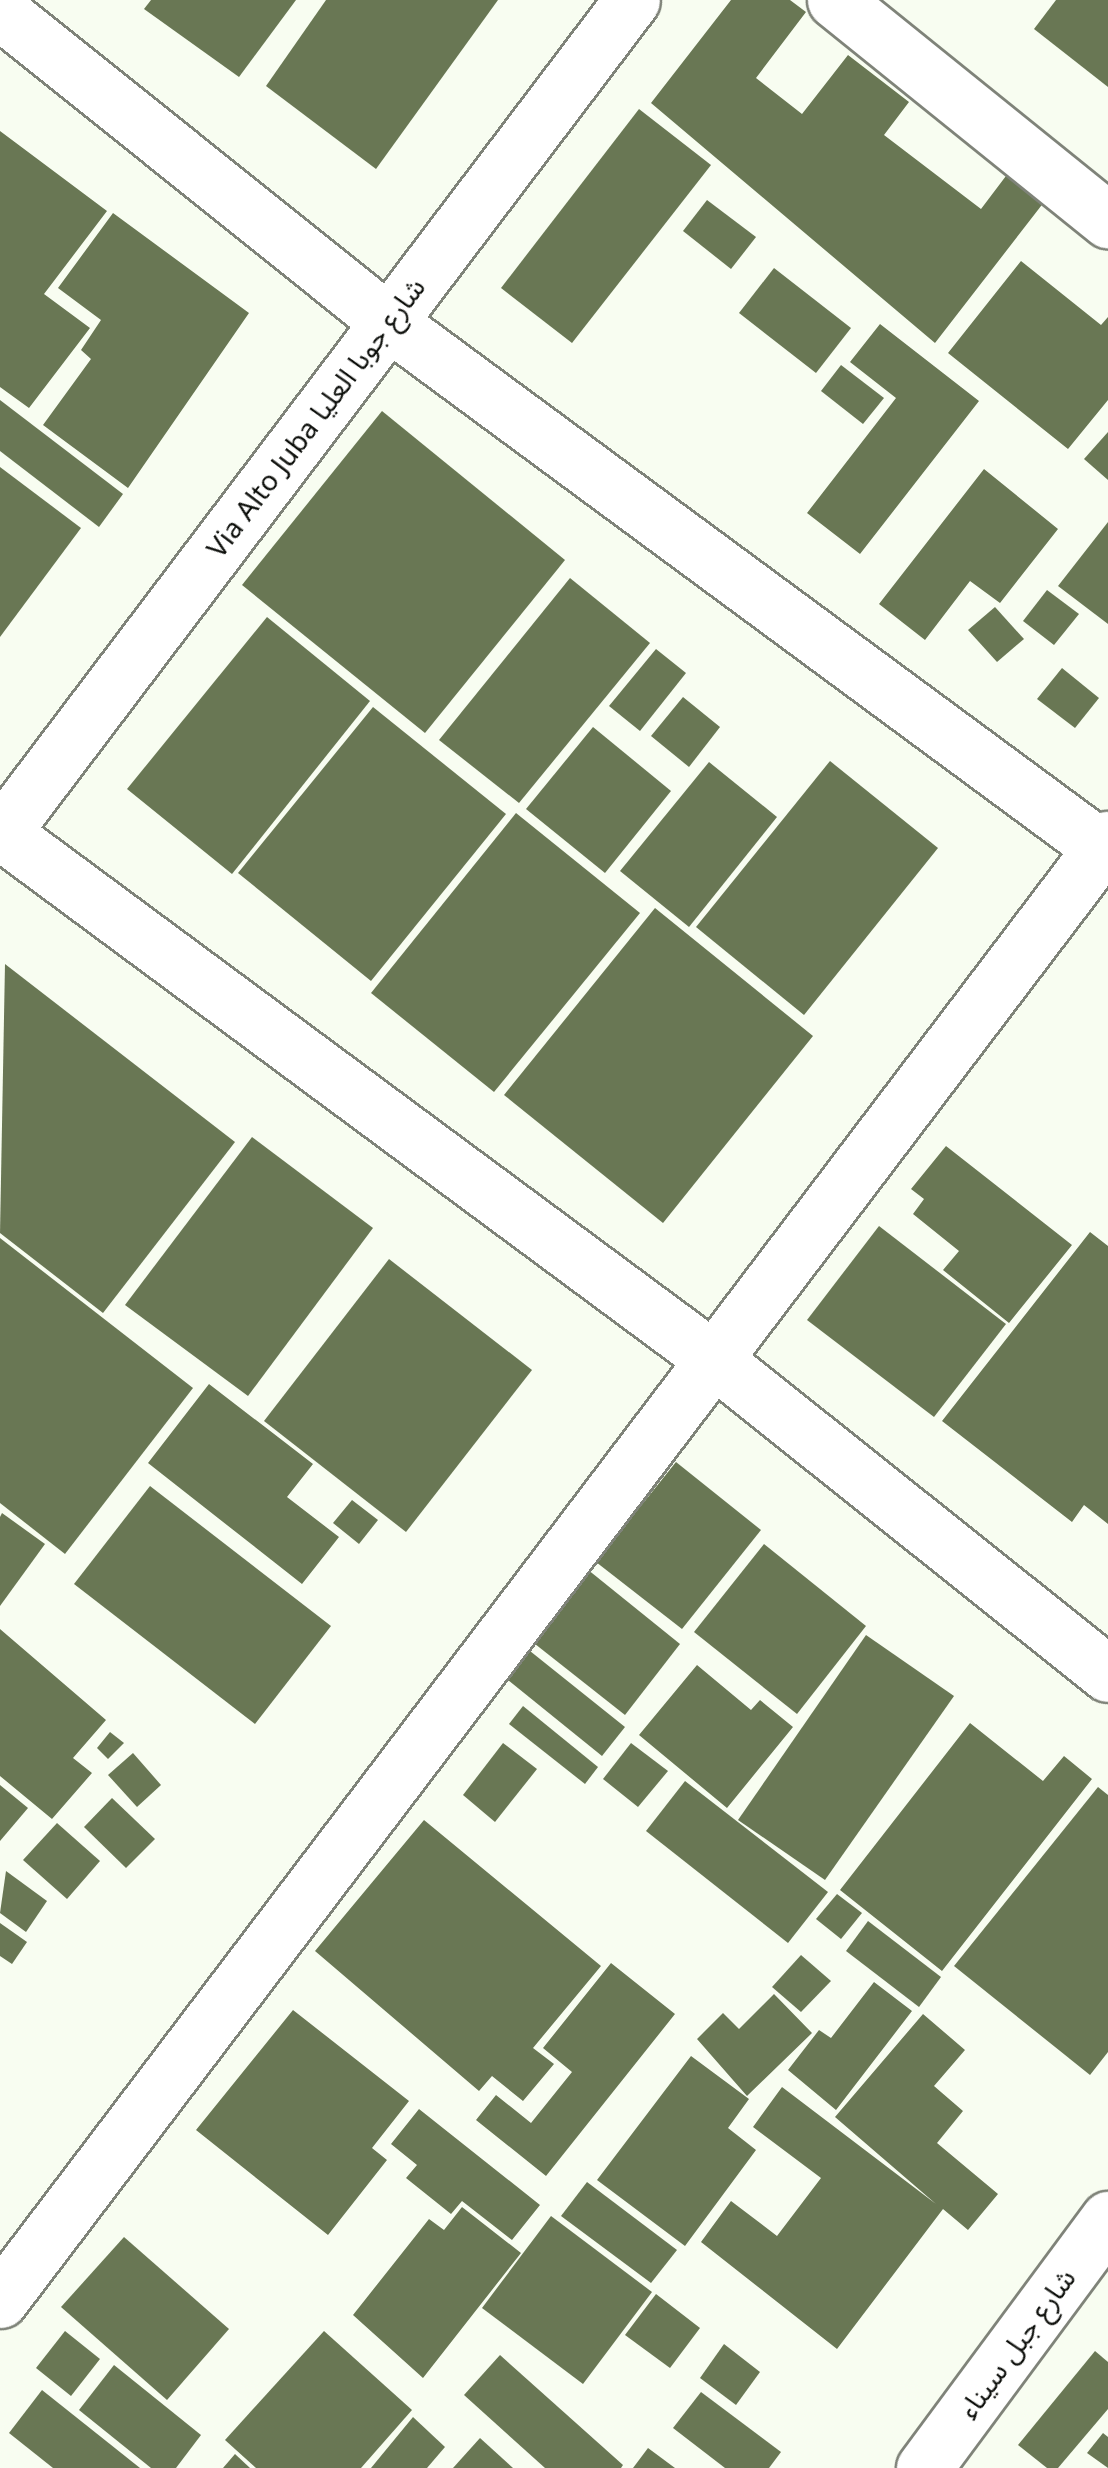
<!DOCTYPE html>
<meta charset="utf-8">
<style>
body{margin:0}
#map{position:relative;width:1108px;height:2468px;overflow:hidden;background:#f8fdf1;font-family:"Noto Sans","Noto Sans Arabic",sans-serif}
div>[style]{position:absolute}
[style*='--x']{left:calc(var(--x)*1px);top:calc(var(--y)*1px);width:calc(var(--w)*1px);rotate:calc(var(--a)*1deg)}
.building>*{inset:0;background:#697754}
.roads{filter:drop-shadow(2px 0 #7f8379) drop-shadow(-2px 0 #7f8379) drop-shadow(0 2px #7f8379) drop-shadow(0 -2px #7f8379)}
.minor>*{height:55px;margin:-27.5px;padding:0 27.5px;transform-origin:27.5px;border-radius:27.5px;background:#fff}
span{translate:-50% -50%;white-space:nowrap;text-align:center;line-height:1.15;-webkit-text-stroke:8px #fff;paint-order:stroke}
.street-label{font-size:28px;color:#0d0f0b}
</style>
<div id="map">
<div class="building">
<div style="clip-path:polygon(151px 0,296px 0,239px 77px,144px 9px)"></div>
<div style="clip-path:polygon(326px 0,498px 0,376px 169px,266px 86px)"></div>
<div style="clip-path:polygon(731px 0,790px 0,806px 12px,756px 78px,802px 114px,848px 55px,909px 102px,884px 135px,981px 209px,1012px 168px,1048px 197px,935px 343px,651px 103px)"></div>
<div style="clip-path:polygon(1056px 0,1108px 0,1108px 87px,1034px 29px)"></div>
<div style="clip-path:polygon(639px 109px,711px 165px,572px 343px,501px 288px)"></div>
<div style="clip-path:polygon(0 131px,107px 211px,44px 294px,90px 328px,29px 408px,0 387px)"></div>
<div style="clip-path:polygon(707px 200px,756px 237px,731px 269px,683px 231px)"></div>
<div style="clip-path:polygon(113px 213px,249px 313px,128px 488px,43px 425px,91px 359px,81px 350px,101px 320px,58px 288px)"></div>
<div style="clip-path:polygon(1021px 261px,1101px 325px,1108px 317px,1108px 400px,1068px 449px,948px 353px)"></div>
<div style="clip-path:polygon(774px 268px,851px 328px,816px 373px,739px 313px)"></div>
<div style="clip-path:polygon(880px 324px,979px 401px,860px 554px,807px 513px,896px 398px,850px 362px)"></div>
<div style="clip-path:polygon(841px 365px,884px 398px,863px 424px,821px 391px)"></div>
<div style="clip-path:polygon(0 400px,123px 494px,99px 527px,0 451px)"></div>
<div style="clip-path:polygon(382px 411px,565px 560px,425px 733px,242px 585px)"></div>
<div style="clip-path:polygon(1108px 432px,1108px 480px,1084px 459px)"></div>
<div style="clip-path:polygon(0 467px,81px 528px,0 637px)"></div>
<div style="clip-path:polygon(984px 469px,1058px 529px,1000px 603px,970px 581px,925px 640px,879px 604px)"></div>
<div style="clip-path:polygon(1108px 522px,1108px 624px,1058px 586px)"></div>
<div style="clip-path:polygon(570px 578px,650px 643px,519px 803px,439px 740px)"></div>
<div style="clip-path:polygon(1047px 590px,1079px 614px,1054px 645px,1023px 621px)"></div>
<div style="clip-path:polygon(995px 607px,1024px 639px,997px 662px,968px 630px)"></div>
<div style="clip-path:polygon(267px 617px,370px 701px,232px 874px,127px 789px)"></div>
<div style="clip-path:polygon(656px 649px,686px 673px,640px 731px,609px 706px)"></div>
<div style="clip-path:polygon(1062px 668px,1099px 698px,1075px 728px,1037px 699px)"></div>
<div style="clip-path:polygon(683px 697px,720px 727px,689px 767px,651px 736px)"></div>
<div style="clip-path:polygon(373px 707px,506px 814px,371px 981px,238px 873px)"></div>
<div style="clip-path:polygon(593px 727px,671px 791px,605px 873px,526px 809px)"></div>
<div style="clip-path:polygon(830px 761px,938px 848px,804px 1015px,696px 927px)"></div>
<div style="clip-path:polygon(709px 762px,777px 817px,689px 927px,620px 871px)"></div>
<div style="clip-path:polygon(516px 813px,640px 913px,494px 1092px,371px 993px)"></div>
<div style="clip-path:polygon(655px 908px,813px 1036px,663px 1223px,504px 1095px)"></div>
<div style="clip-path:polygon(5px 964px,235px 1142px,103px 1313px,0 1233px)"></div>
<div style="clip-path:polygon(252px 1137px,373px 1228px,248px 1396px,125px 1305px)"></div>
<div style="clip-path:polygon(946px 1146px,1072px 1245px,1009px 1323px,943px 1270px,959px 1251px,913px 1214px,924px 1199px,911px 1189px)"></div>
<div style="clip-path:polygon(879px 1226px,1006px 1324px,934px 1417px,807px 1320px)"></div>
<div style="clip-path:polygon(1090px 1232px,1108px 1246px,1108px 1524px,1084px 1505px,1072px 1522px,942px 1421px)"></div>
<div style="clip-path:polygon(0 1238px,193px 1388px,65px 1554px,0 1503px)"></div>
<div style="clip-path:polygon(389px 1259px,532px 1370px,406px 1532px,264px 1421px)"></div>
<div style="clip-path:polygon(209px 1384px,313px 1464px,287px 1497px,339px 1537px,302px 1584px,148px 1463px)"></div>
<div style="clip-path:polygon(676px 1462px,761px 1530px,682px 1629px,596px 1562px)"></div>
<div style="clip-path:polygon(150px 1486px,331px 1626px,255px 1724px,74px 1584px)"></div>
<div style="clip-path:polygon(352px 1500px,378px 1520px,359px 1544px,333px 1523px)"></div>
<div style="clip-path:polygon(2px 1513px,45px 1544px,0 1606px,0 1517px)"></div>
<div style="clip-path:polygon(764px 1544px,866px 1626px,797px 1714px,694px 1632px)"></div>
<div style="clip-path:polygon(587px 1569px,680px 1644px,625px 1715px,530px 1640px)"></div>
<div style="clip-path:polygon(0 1629px,106px 1720px,73px 1758px,92px 1773px,52px 1819px,0 1776px)"></div>
<div style="clip-path:polygon(866px 1635px,954px 1696px,825px 1880px,738px 1820px)"></div>
<div style="clip-path:polygon(525px 1647px,625px 1727px,602px 1756px,503px 1676px)"></div>
<div style="clip-path:polygon(697px 1665px,751px 1710px,760px 1700px,793px 1727px,727px 1808px,639px 1735px)"></div>
<div style="clip-path:polygon(523px 1706px,598px 1767px,585px 1784px,509px 1724px)"></div>
<div style="clip-path:polygon(970px 1723px,1043px 1781px,1064px 1756px,1092px 1779px,942px 1971px,840px 1890px)"></div>
<div style="clip-path:polygon(110px 1732px,124px 1743px,108px 1759px,97px 1748px)"></div>
<div style="clip-path:polygon(503px 1743px,537px 1769px,495px 1822px,463px 1795px)"></div>
<div style="clip-path:polygon(631px 1743px,668px 1771px,638px 1807px,603px 1779px)"></div>
<div style="clip-path:polygon(133px 1753px,161px 1785px,137px 1807px,108px 1775px)"></div>
<div style="clip-path:polygon(685px 1781px,828px 1892px,788px 1943px,646px 1831px)"></div>
<div style="clip-path:polygon(0 1785px,28px 1808px,0 1841px)"></div>
<div style="clip-path:polygon(1098px 1787px,1108px 1795px,1108px 2052px,1090px 2075px,954px 1966px)"></div>
<div style="clip-path:polygon(112px 1798px,155px 1839px,126px 1868px,84px 1827px)"></div>
<div style="clip-path:polygon(424px 1820px,601px 1966px,533px 2048px,554px 2064px,523px 2101px,492px 2076px,479px 2091px,315px 1951px)"></div>
<div style="clip-path:polygon(57px 1823px,100px 1861px,67px 1899px,23px 1860px)"></div>
<div style="clip-path:polygon(6px 1871px,47px 1901px,26px 1932px,0 1913px)"></div>
<div style="clip-path:polygon(837px 1894px,862px 1913px,841px 1939px,816px 1919px)"></div>
<div style="clip-path:polygon(868px 1921px,941px 1977px,919px 2007px,846px 1951px)"></div>
<div style="clip-path:polygon(0 1923px,27px 1942px,12px 1964px,0 1956px)"></div>
<div style="clip-path:polygon(801px 1955px,831px 1981px,801px 2012px,772px 1987px)"></div>
<div style="clip-path:polygon(611px 1963px,675px 2014px,546px 2176px,476px 2120px,496px 2095px,531px 2123px,572px 2072px,543px 2048px)"></div>
<div style="clip-path:polygon(874px 1982px,912px 2011px,836px 2110px,788px 2070px,819px 2030px,831px 2038px)"></div>
<div style="clip-path:polygon(774px 1994px,812px 2033px,747px 2096px,697px 2039px,723px 2013px,739px 2029px)"></div>
<div style="clip-path:polygon(293px 2010px,409px 2101px,372px 2148px,387px 2160px,328px 2235px,196px 2130px)"></div>
<div style="clip-path:polygon(923px 2014px,965px 2050px,934px 2086px,963px 2111px,937px 2143px,998px 2194px,968px 2230px,943px 2209px,837px 2349px,701px 2242px,731px 2201px,777px 2236px,821px 2178px,753px 2127px,782px 2087px,936px 2204px,835px 2117px)"></div>
<div style="clip-path:polygon(691px 2056px,749px 2099px,728px 2128px,756px 2150px,685px 2246px,597px 2180px)"></div>
<div style="clip-path:polygon(419px 2109px,540px 2205px,512px 2240px,462px 2201px,451px 2214px,406px 2178px,417px 2165px,391px 2144px)"></div>
<div style="clip-path:polygon(587px 2182px,677px 2250px,651px 2283px,561px 2216px)"></div>
<div style="clip-path:polygon(462px 2207px,521px 2253px,423px 2378px,353px 2315px,429px 2219px,444px 2230px)"></div>
<div style="clip-path:polygon(551px 2216px,652px 2292px,583px 2384px,482px 2308px)"></div>
<div style="clip-path:polygon(124px 2237px,229px 2329px,167px 2400px,61px 2307px)"></div>
<div style="clip-path:polygon(656px 2294px,700px 2328px,670px 2368px,625px 2335px)"></div>
<div style="clip-path:polygon(65px 2331px,100px 2359px,71px 2396px,36px 2368px)"></div>
<div style="clip-path:polygon(324px 2331px,412px 2410px,361px 2468px,256px 2468px,225px 2440px)"></div>
<div style="clip-path:polygon(724px 2344px,760px 2372px,736px 2405px,700px 2378px)"></div>
<div style="clip-path:polygon(1095px 2351px,1108px 2362px,1108px 2409px,1058px 2468px,1047px 2468px,1018px 2445px)"></div>
<div style="clip-path:polygon(500px 2355px,623px 2465px,621px 2468px,545px 2468px,464px 2395px)"></div>
<div style="clip-path:polygon(114px 2365px,201px 2435px,176px 2468px,151px 2468px,79px 2410px)"></div>
<div style="clip-path:polygon(42px 2390px,140px 2468px,53px 2468px,9px 2433px)"></div>
<div style="clip-path:polygon(701px 2392px,781px 2452px,769px 2468px,725px 2468px,673px 2428px)"></div>
<div style="clip-path:polygon(413px 2417px,445px 2447px,427px 2468px,371px 2468px)"></div>
<div style="clip-path:polygon(1103px 2433px,1108px 2437px,1108px 2468px,1087px 2453px)"></div>
<div style="clip-path:polygon(480px 2438px,513px 2468px,453px 2468px)"></div>
<div style="clip-path:polygon(648px 2448px,675px 2468px,633px 2468px)"></div>
<div style="clip-path:polygon(235px 2454px,250px 2468px,223px 2468px)"></div>
</div>
<div class="roads">
<div class="minor">
<div style="--x:835;--y:0;--w:351;--a:38.9"></div>
<div style="--x:0;--y:11;--w:496;--a:38.7"></div>
<div style="--x:387;--y:321;--w:896;--a:36.42"></div>
<div style="--x:0;--y:831;--w:892;--a:36.52"></div>
<div style="--x:717;--y:1362;--w:500;--a:38.59"></div>
<div style="--x:0;--y:835;--w:1047;--a:-52.88"></div>
<div style="--x:0;--y:2300;--w:1834;--a:-52.82"></div>
<div style="--x:924;--y:2468;--w:310;--a:-53.5"></div>
</div>
</div>
<div class="street-label">
<span style="left:315px;top:417px;rotate:-53deg">Via Alto Juba شارع جوبا العليا</span>
<span style="left:1016px;top:2343px;rotate:-54deg">شارع جبل سيناء</span>
</div>
</div>
